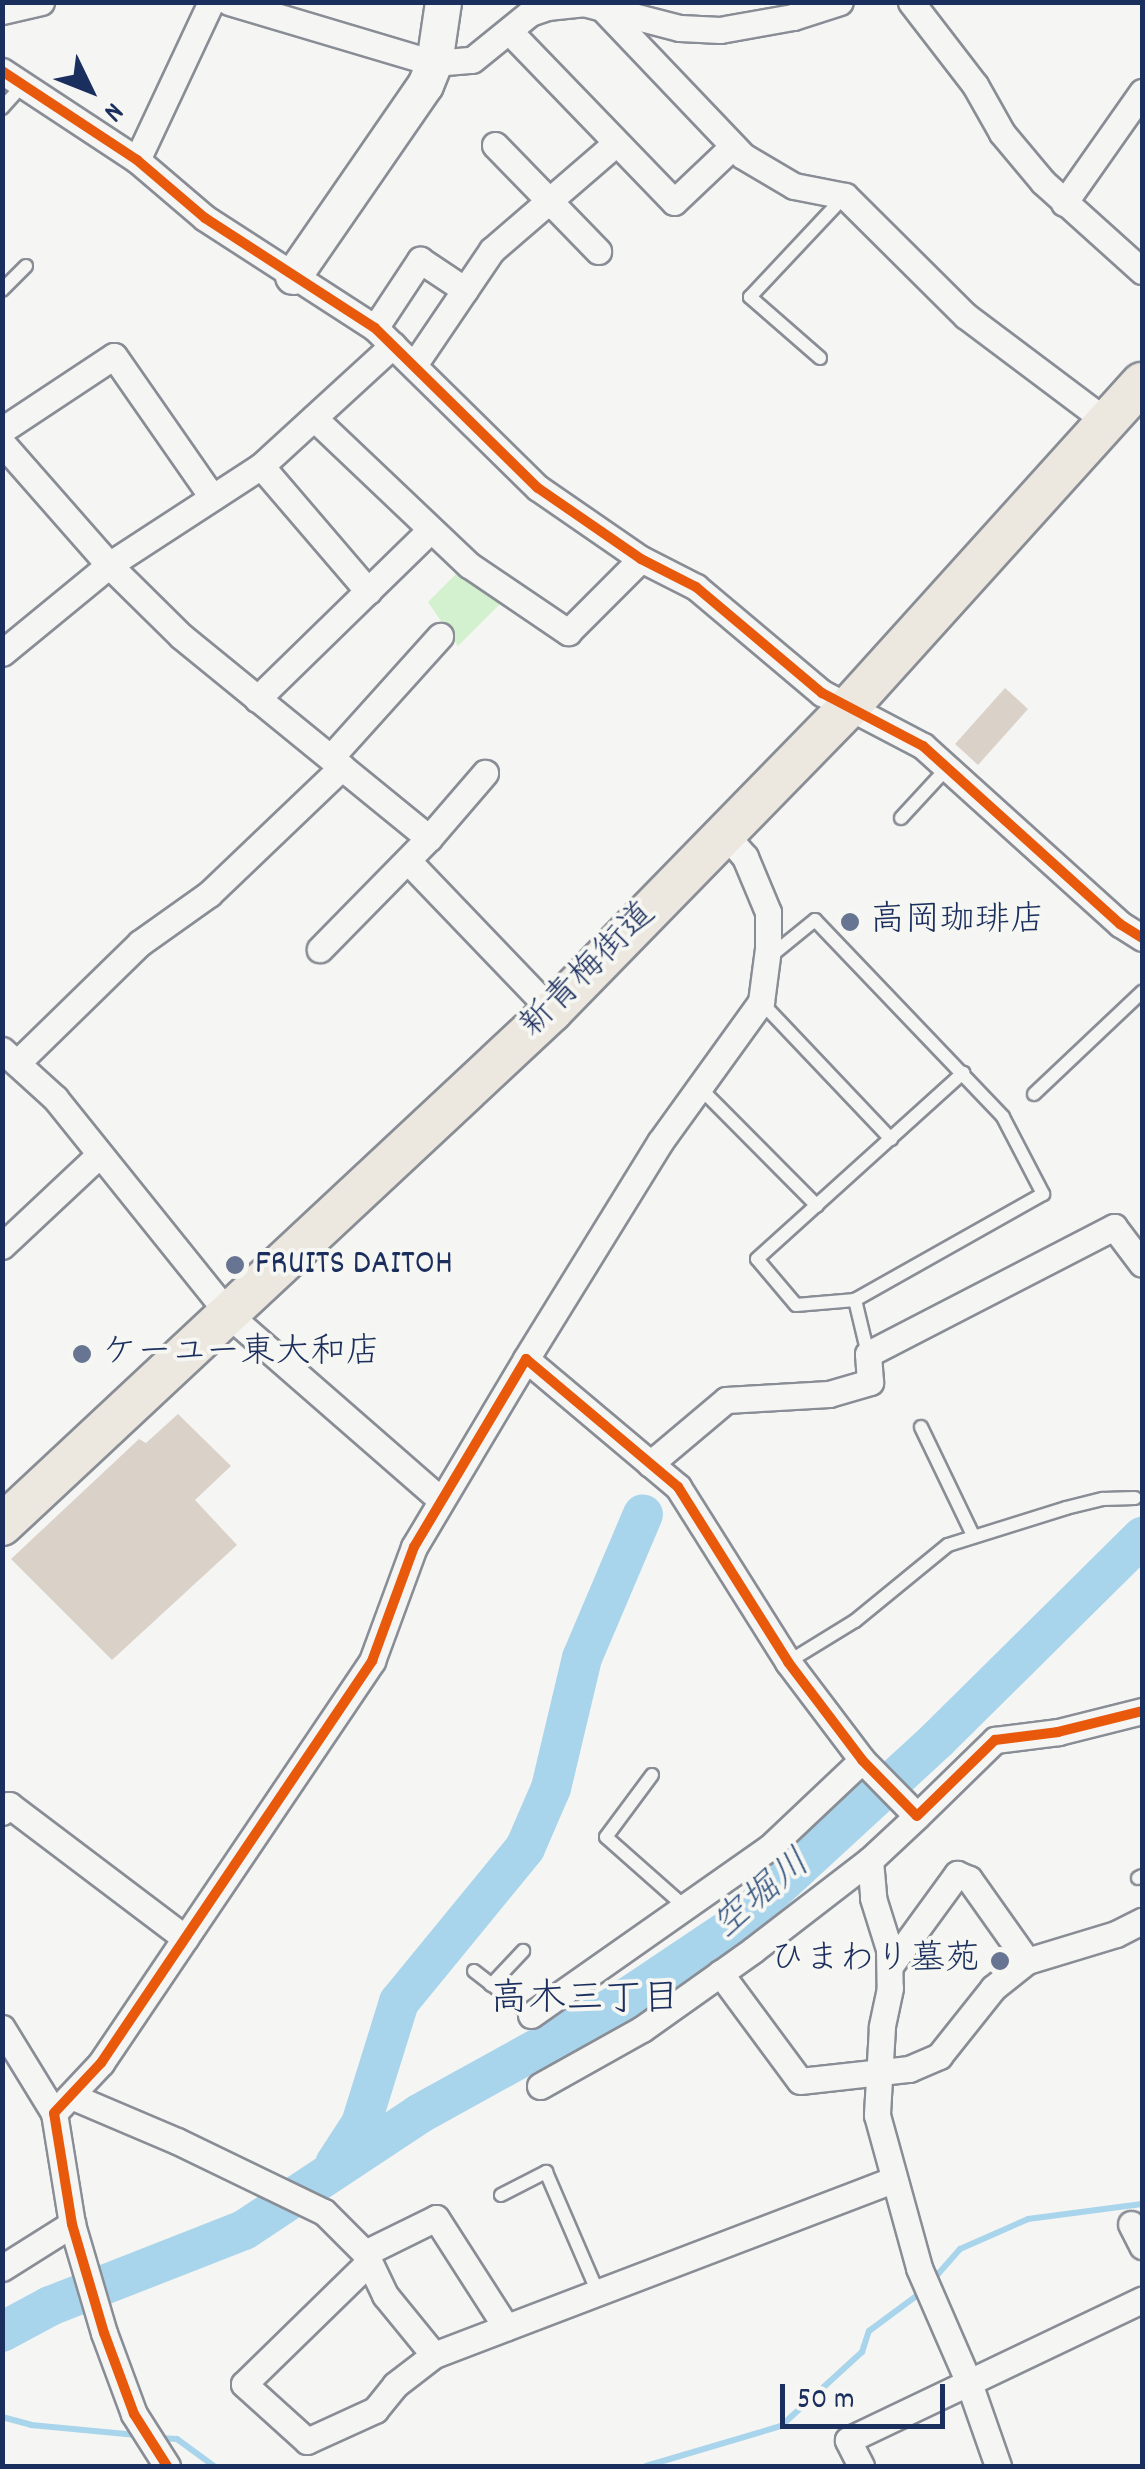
<!DOCTYPE html>
<meta charset="utf-8">
<style>
body{margin:0}
#map{position:relative;width:1145px;height:2469px;overflow:hidden;background:#f5f5f3;font-family:Dekko,"Klee One",sans-serif}
div>[style]{position:absolute}
[style*='--x']{left:calc(var(--x)*1px);top:calc(var(--y)*1px);width:calc(var(--w)*1px);rotate:calc(var(--a)*1deg)}
.green>*{inset:0;background:#d3f1ce}
.stream>*{height:6px;margin:-3px;padding:0 3px;transform-origin:3px;border-radius:3px;background:#a8d5eb}
.river>*{height:40px;margin:-20px;padding:0 20px;transform-origin:20px;border-radius:20px;background:#a8d5eb}
.building>*{inset:0;background:#dad2c9}
.roads{filter:drop-shadow(2px 0 #898d95) drop-shadow(-2px 0 #898d95) drop-shadow(0 2px #898d95) drop-shadow(0 -2px #898d95)}
.lane>*{height:12px;margin:-6px;padding:0 6px;transform-origin:6px;border-radius:6px;background:#f5f5f3}
.street>*{height:25px;margin:-12.5px;padding:0 12.5px;transform-origin:12.5px;border-radius:12.5px;background:#f5f5f3}
.secondary>*{height:35px;margin:-17.5px;padding:0 17.5px;transform-origin:17.5px;border-radius:17.5px;background:#f5f5f3}
.primary>*{height:40px;margin:-20px;padding:0 20px;transform-origin:20px;border-radius:20px;background:#ece8df}
.cycleway>*{height:10px;margin:-5px;padding:0 5px;transform-origin:5px;border-radius:5px;background:#e8590c}
.dots>*{width:28px;height:28px;translate:-50% -50%;box-sizing:border-box;border:5px solid #f6f6f2;border-radius:50%}
span{translate:-50% -50%;white-space:nowrap;text-align:center;line-height:1.15;-webkit-text-stroke:8px #f6f6f2;paint-order:stroke}
.poi-label{font-size:35px;color:#1b2f5e}
.left{translate:0 -50%;text-align:left}
.right{translate:-100% -50%;text-align:right}
.street-label{font-size:35px;color:#1b2f5e}
.water-label{font-size:38px;color:#365580;font-style:italic}
.neighbourhood-label{font-size:38px;color:#1b2f5e}
.frame{position:absolute;inset:0;border:5px solid #1b2f5e;pointer-events:none}
.north{position:absolute;left:40px;top:40px;width:100px;height:100px;-webkit-text-stroke:8px #f6f6f2;paint-order:stroke;rotate:133deg;font-size:28px;font-weight:700;line-height:40px;text-align:center;color:#1b2f5e}
.north::after{content:'';display:block;margin:auto;width:35px;height:45px;background:#1b2f5e;clip-path:polygon(50% 0,100% 100%,50% 72%,0 100%)}
.scale{position:absolute;left:780px;top:2384px;width:165px;height:45px;box-sizing:border-box;border:5px solid #1b2f5e;border-top:0;padding-left:12px;font-size:30px;line-height:35px;white-space:nowrap;color:#1b2f5e;-webkit-text-stroke:8px #f6f6f2;paint-order:stroke}
</style>
<div id="map">
<div class="green">
<div style="clip-path:polygon(460px 570px,504px 600px,458px 646px,428px 602px)"></div>
</div>
<div class="stream">
<div style="--x:931;--y:2282;--w:44;--a:-48.7"></div>
<div style="--x:960;--y:2249;--w:74;--a:-23.8"></div>
<div style="--x:1028;--y:2219;--w:115;--a:-7.5"></div>
<div style="--x:2;--y:2417;--w:30;--a:15"></div>
<div style="--x:31;--y:2425;--w:106;--a:5.4"></div>
<div style="--x:160;--y:2438;--w:17;--a:3"></div>
<div style="--x:177;--y:2439;--w:46;--a:36.1"></div>
<div style="--x:646;--y:2466;--w:141;--a:-16.5"></div>
<div style="--x:781;--y:2426;--w:110;--a:-42.4"></div>
<div style="--x:862;--y:2352;--w:22;--a:-72"></div>
<div style="--x:869;--y:2331;--w:67;--a:-36.5"></div>
</div>
<div class="river">
<div style="--x:335;--y:2164;--w:48;--a:-57"></div>
<div style="--x:361;--y:2124;--w:128;--a:-72.7"></div>
<div style="--x:399;--y:2002;--w:199;--a:-50.7"></div>
<div style="--x:525;--y:1848;--w:65;--a:-66.6"></div>
<div style="--x:551;--y:1788;--w:134;--a:-76.6"></div>
<div style="--x:582;--y:1658;--w:156;--a:-67"></div>
<div style="--x:2;--y:2332;--w:55;--a:-28.4"></div>
<div style="--x:50;--y:2306;--w:208;--a:-21.4"></div>
<div style="--x:244;--y:2230;--w:210;--a:-33.5"></div>
<div style="--x:419;--y:2114;--w:222;--a:-28.9"></div>
<div style="--x:613;--y:2007;--w:149;--a:-33.8"></div>
<div style="--x:737;--y:1924;--w:272;--a:-42.6"></div>
<div style="--x:937;--y:1740;--w:289;--a:-44.7"></div>
</div>
<div class="building">
<div style="clip-path:polygon(1005px 688px,1028px 709px,978px 765px,955px 744px)"></div>
<div style="clip-path:polygon(178px 1414px,231px 1466px,195px 1500px,237px 1545px,112px 1660px,11px 1559px,139px 1439px,146px 1443px)"></div>
</div>
<div class="roads">
<div class="lane">
<div style="--x:2;--y:108;--w:31;--a:-48"></div>
<div style="--x:2;--y:290;--w:34;--a:-45"></div>
<div style="--x:820;--y:358;--w:93;--a:-138.9"></div>
<div style="--x:750;--y:297;--w:139;--a:-46.8"></div>
<div style="--x:901;--y:818;--w:69;--a:-47.3"></div>
<div style="--x:767;--y:959;--w:62;--a:-39.1"></div>
<div style="--x:815;--y:920;--w:272;--a:46.3"></div>
<div style="--x:1003;--y:1117;--w:87;--a:62.5"></div>
<div style="--x:1043;--y:1194;--w:216;--a:150.6"></div>
<div style="--x:761;--y:1002;--w:189;--a:46.5"></div>
<div style="--x:700;--y:1088;--w:166;--a:45.2"></div>
<div style="--x:1034;--y:1094;--w:149;--a:-43.4"></div>
<div style="--x:868;--y:1354;--w:56;--a:-103.5"></div>
<div style="--x:855;--y:1300;--w:59;--a:175.2"></div>
<div style="--x:796;--y:1305;--w:60;--a:-130.3"></div>
<div style="--x:757;--y:1259;--w:278;--a:-42.1"></div>
<div style="--x:921;--y:1427;--w:120;--a:64.3"></div>
<div style="--x:788;--y:1662;--w:79;--a:-31.5"></div>
<div style="--x:855;--y:1621;--w:120;--a:-39.3"></div>
<div style="--x:948;--y:1545;--w:124;--a:-17.4"></div>
<div style="--x:1066;--y:1508;--w:38;--a:-14"></div>
<div style="--x:1103;--y:1499;--w:32;--a:-2"></div>
<div style="--x:652;--y:1775;--w:77;--a:126.6"></div>
<div style="--x:606;--y:1837;--w:106;--a:41.5"></div>
<div style="--x:1138;--y:1878;--w:4;--a:-27"></div>
<div style="--x:474;--y:1971;--w:72;--a:37.7"></div>
<div style="--x:491;--y:1985;--w:47;--a:-46.7"></div>
<div style="--x:501;--y:2195;--w:51;--a:-27.1"></div>
<div style="--x:546;--y:2172;--w:132;--a:66.7"></div>
</div>
<div class="street">
<div style="--x:229;--y:2;--w:214;--a:16.6"></div>
<div style="--x:434;--y:63;--w:38;--a:-5"></div>
<div style="--x:472;--y:60;--w:75;--a:-39"></div>
<div style="--x:530;--y:13;--w:18;--a:-19"></div>
<div style="--x:547;--y:7;--w:36;--a:-6"></div>
<div style="--x:583;--y:3;--w:100;--a:14.5"></div>
<div style="--x:680;--y:28;--w:40;--a:2.9"></div>
<div style="--x:720;--y:30;--w:74;--a:-10.1"></div>
<div style="--x:793;--y:17;--w:49;--a:-17.7"></div>
<div style="--x:911;--y:2;--w:105;--a:52.4"></div>
<div style="--x:975;--y:85;--w:55;--a:60.6"></div>
<div style="--x:1002;--y:133;--w:64;--a:50.1"></div>
<div style="--x:1043;--y:182;--w:133;--a:42"></div>
<div style="--x:602;--y:8;--w:204;--a:46.4"></div>
<div style="--x:743;--y:156;--w:59;--a:30.5"></div>
<div style="--x:794;--y:186;--w:52;--a:11.1"></div>
<div style="--x:845;--y:196;--w:170;--a:44.8"></div>
<div style="--x:966;--y:316;--w:176;--a:36.9"></div>
<div style="--x:2;--y:11;--w:40;--a:-13"></div>
<div style="--x:510;--y:32;--w:236;--a:46"></div>
<div style="--x:674;--y:202;--w:81;--a:-43.5"></div>
<div style="--x:2;--y:71;--w:162;--a:33.4"></div>
<div style="--x:137;--y:160;--w:89;--a:40.5"></div>
<div style="--x:205;--y:218;--w:202;--a:32.9"></div>
<div style="--x:375;--y:328;--w:228;--a:44.5"></div>
<div style="--x:538;--y:488;--w:125;--a:34.6"></div>
<div style="--x:641;--y:559;--w:62;--a:27"></div>
<div style="--x:696;--y:587;--w:165;--a:40.1"></div>
<div style="--x:822;--y:693;--w:114;--a:27.7"></div>
<div style="--x:923;--y:746;--w:266;--a:42.1"></div>
<div style="--x:1120;--y:924;--w:26;--a:32"></div>
<div style="--x:495;--y:145;--w:148;--a:45.8"></div>
<div style="--x:137;--y:160;--w:174;--a:-64.9"></div>
<div style="--x:1064;--y:203;--w:136;--a:-54.9"></div>
<div style="--x:375;--y:328;--w:82;--a:-56.5"></div>
<div style="--x:420;--y:260;--w:54;--a:33.7"></div>
<div style="--x:414;--y:365;--w:139;--a:-55.9"></div>
<div style="--x:492;--y:250;--w:164;--a:-40.8"></div>
<div style="--x:314;--y:418;--w:214;--a:43.5"></div>
<div style="--x:469;--y:565;--w:120;--a:34.1"></div>
<div style="--x:568;--y:632;--w:103;--a:-45"></div>
<div style="--x:2;--y:430;--w:134;--a:-33.5"></div>
<div style="--x:114;--y:356;--w:172;--a:55.2"></div>
<div style="--x:2;--y:443;--w:162;--a:48.7"></div>
<div style="--x:109;--y:565;--w:101;--a:44.6"></div>
<div style="--x:181;--y:636;--w:320;--a:39.2"></div>
<div style="--x:429;--y:838;--w:156;--a:134.5"></div>
<div style="--x:261;--y:466;--w:165;--a:49.4"></div>
<div style="--x:2;--y:653;--w:139;--a:-39.4"></div>
<div style="--x:109;--y:565;--w:181;--a:-33.1"></div>
<div style="--x:261;--y:466;--w:179;--a:-42.5"></div>
<div style="--x:257;--y:699;--w:242;--a:-44.3"></div>
<div style="--x:331;--y:757;--w:163;--a:-48"></div>
<div style="--x:429;--y:838;--w:86;--a:-49.3"></div>
<div style="--x:408;--y:861;--w:208;--a:46.2"></div>
<div style="--x:2;--y:1050;--w:72;--a:42.2"></div>
<div style="--x:55;--y:1098;--w:280;--a:51.2"></div>
<div style="--x:230;--y:1316;--w:279;--a:41.1"></div>
<div style="--x:17;--y:1063;--w:172;--a:-44.3"></div>
<div style="--x:140;--y:943;--w:85;--a:-35.4"></div>
<div style="--x:209;--y:894;--w:184;--a:-43.7"></div>
<div style="--x:2;--y:1246;--w:134;--a:-43.2"></div>
<div style="--x:526;--y:1359;--w:255;--a:-58.3"></div>
<div style="--x:660;--y:1142;--w:173;--a:-54.2"></div>
<div style="--x:761;--y:1002;--w:53;--a:-82.5"></div>
<div style="--x:768;--y:949;--w:37;--a:-90"></div>
<div style="--x:768;--y:912;--w:60;--a:-112.7"></div>
<div style="--x:745;--y:857;--w:30;--a:-131"></div>
<div style="--x:650;--y:1464;--w:99;--a:-40.1"></div>
<div style="--x:726;--y:1400;--w:103;--a:-3.3"></div>
<div style="--x:829;--y:1394;--w:43;--a:-16.3"></div>
<div style="--x:870;--y:1382;--w:28;--a:-94"></div>
<div style="--x:868;--y:1354;--w:277;--a:-27.3"></div>
<div style="--x:1114;--y:1227;--w:46;--a:52.9"></div>
<div style="--x:2;--y:1812;--w:10;--a:-45"></div>
<div style="--x:9;--y:1805;--w:221;--a:37.1"></div>
<div style="--x:870;--y:1860;--w:38;--a:85"></div>
<div style="--x:873;--y:1898;--w:53;--a:72.6"></div>
<div style="--x:889;--y:1949;--w:39;--a:89"></div>
<div style="--x:890;--y:1988;--w:40;--a:102"></div>
<div style="--x:882;--y:2027;--w:88;--a:93.3"></div>
<div style="--x:877;--y:2115;--w:159;--a:74.6"></div>
<div style="--x:919;--y:2268;--w:125;--a:66.5"></div>
<div style="--x:969;--y:2383;--w:88;--a:70.7"></div>
<div style="--x:890;--y:1966;--w:114;--a:-53.9"></div>
<div style="--x:957;--y:1874;--w:13;--a:23"></div>
<div style="--x:969;--y:1879;--w:100;--a:54.7"></div>
<div style="--x:720;--y:1973;--w:134;--a:53.5"></div>
<div style="--x:800;--y:2081;--w:110;--a:-6.3"></div>
<div style="--x:909;--y:2069;--w:33;--a:-23"></div>
<div style="--x:939;--y:2056;--w:87;--a:-51.5"></div>
<div style="--x:993;--y:1988;--w:43;--a:-38.5"></div>
<div style="--x:1027;--y:1961;--w:93;--a:-16.9"></div>
<div style="--x:1116;--y:1934;--w:29;--a:-27"></div>
<div style="--x:531;--y:2015;--w:291;--a:-35.1"></div>
<div style="--x:769;--y:1848;--w:128;--a:-43.4"></div>
<div style="--x:2;--y:2028;--w:100;--a:58.5"></div>
<div style="--x:540;--y:2086;--w:117;--a:-29.2"></div>
<div style="--x:642;--y:2029;--w:136;--a:-35.4"></div>
<div style="--x:753;--y:1950;--w:148;--a:-37.6"></div>
<div style="--x:870;--y:1860;--w:64;--a:-43.1"></div>
<div style="--x:71;--y:2096;--w:115;--a:23"></div>
<div style="--x:177;--y:2141;--w:163;--a:25.8"></div>
<div style="--x:324;--y:2212;--w:58;--a:45"></div>
<div style="--x:365;--y:2253;--w:47;--a:64.5"></div>
<div style="--x:385;--y:2295;--w:77;--a:50.8"></div>
<div style="--x:434;--y:2355;--w:490;--a:-20.9"></div>
<div style="--x:1131;--y:2224;--w:25;--a:63"></div>
<div style="--x:365;--y:2253;--w:79;--a:-26.2"></div>
<div style="--x:436;--y:2218;--w:130;--a:57.3"></div>
<div style="--x:368;--y:2263;--w:173;--a:135.7"></div>
<div style="--x:244;--y:2384;--w:85;--a:42.1"></div>
<div style="--x:307;--y:2441;--w:75;--a:-24.5"></div>
<div style="--x:375;--y:2410;--w:32;--a:-51"></div>
<div style="--x:395;--y:2385;--w:49;--a:-37.6"></div>
<div style="--x:2;--y:2268;--w:83;--a:-32.2"></div>
<div style="--x:167;--y:2466;--w:62;--a:-122.4"></div>
<div style="--x:134;--y:2414;--w:86;--a:-110.3"></div>
<div style="--x:104;--y:2333;--w:114;--a:-106.4"></div>
<div style="--x:72;--y:2224;--w:112;--a:-99.2"></div>
<div style="--x:54;--y:2113;--w:69;--a:-46.8"></div>
<div style="--x:101;--y:2063;--w:485;--a:-56"></div>
<div style="--x:372;--y:1661;--w:121;--a:-69.8"></div>
<div style="--x:414;--y:1547;--w:219;--a:-59.2"></div>
<div style="--x:526;--y:1359;--w:199;--a:40.1"></div>
<div style="--x:678;--y:1487;--w:207;--a:57.8"></div>
<div style="--x:788;--y:1662;--w:123;--a:52.9"></div>
<div style="--x:862;--y:1760;--w:78;--a:45.5"></div>
<div style="--x:917;--y:1816;--w:109;--a:-44.3"></div>
<div style="--x:995;--y:1740;--w:64;--a:-7.2"></div>
<div style="--x:1058;--y:1732;--w:87;--a:-14"></div>
<div style="--x:861;--y:2466;--w:29;--a:-117"></div>
<div style="--x:848;--y:2440;--w:326;--a:-25.5"></div>
</div>
<div class="secondary">
<div style="--x:293;--y:276;--w:232;--a:-55.4"></div>
<div style="--x:425;--y:85;--w:24;--a:-68"></div>
<div style="--x:434;--y:63;--w:62;--a:-81.6"></div>
</div>
<div class="primary">
<div style="--x:2;--y:1525;--w:753;--a:-43.06"></div>
<div style="--x:552;--y:1011;--w:424;--a:-45.7"></div>
<div style="--x:848;--y:708;--w:438;--a:-47.9"></div>
</div>
</div>
<div class="cycleway">
<div style="--x:2;--y:71;--w:162;--a:33.4"></div>
<div style="--x:137;--y:160;--w:89;--a:40.5"></div>
<div style="--x:205;--y:218;--w:202;--a:32.9"></div>
<div style="--x:375;--y:328;--w:228;--a:44.5"></div>
<div style="--x:538;--y:488;--w:125;--a:34.6"></div>
<div style="--x:641;--y:559;--w:62;--a:27"></div>
<div style="--x:696;--y:587;--w:165;--a:40.1"></div>
<div style="--x:822;--y:693;--w:114;--a:27.7"></div>
<div style="--x:923;--y:746;--w:266;--a:42.1"></div>
<div style="--x:1120;--y:924;--w:26;--a:32"></div>
<div style="--x:167;--y:2466;--w:62;--a:-122.4"></div>
<div style="--x:134;--y:2414;--w:86;--a:-110.3"></div>
<div style="--x:104;--y:2333;--w:114;--a:-106.4"></div>
<div style="--x:72;--y:2224;--w:112;--a:-99.2"></div>
<div style="--x:54;--y:2113;--w:69;--a:-46.8"></div>
<div style="--x:101;--y:2063;--w:485;--a:-56"></div>
<div style="--x:372;--y:1661;--w:121;--a:-69.8"></div>
<div style="--x:414;--y:1547;--w:219;--a:-59.2"></div>
<div style="--x:526;--y:1359;--w:199;--a:40.1"></div>
<div style="--x:678;--y:1487;--w:207;--a:57.8"></div>
<div style="--x:788;--y:1662;--w:123;--a:52.9"></div>
<div style="--x:862;--y:1760;--w:78;--a:45.5"></div>
<div style="--x:917;--y:1816;--w:109;--a:-44.3"></div>
<div style="--x:995;--y:1740;--w:64;--a:-7.2"></div>
<div style="--x:1058;--y:1732;--w:87;--a:-14"></div>
</div>
<div class="dots">
<div style="left:850px;top:922px;background:#677492"></div>
<div style="left:235px;top:1265px;background:#677492"></div>
<div style="left:82px;top:1354px;background:#677492"></div>
<div style="left:1000px;top:1961px;background:#677492"></div>
</div>
<div class="poi-label">
<span class="left" style="left:870px;top:922px">高岡珈琲店</span>
<span class="left" style="left:255px;top:1265px">FRUITS DAITOH</span>
<span class="left" style="left:102px;top:1354px">ケーユー東大和店</span>
<span class="right" style="left:980px;top:1961px">ひまわり墓苑</span>
</div>
<div class="street-label">
<span style="left:589px;top:971px;rotate:-45deg">新青梅街道</span>
</div>
<div class="water-label">
<span style="left:763px;top:1896px;rotate:-40deg">空堀川</span>
</div>
<div class="neighbourhood-label">
<span style="left:585px;top:2002px">高木三丁目</span>
</div>
<div class="frame"></div>
<div class="north">N</div>
<div class="scale">50 m</div>
</div>
